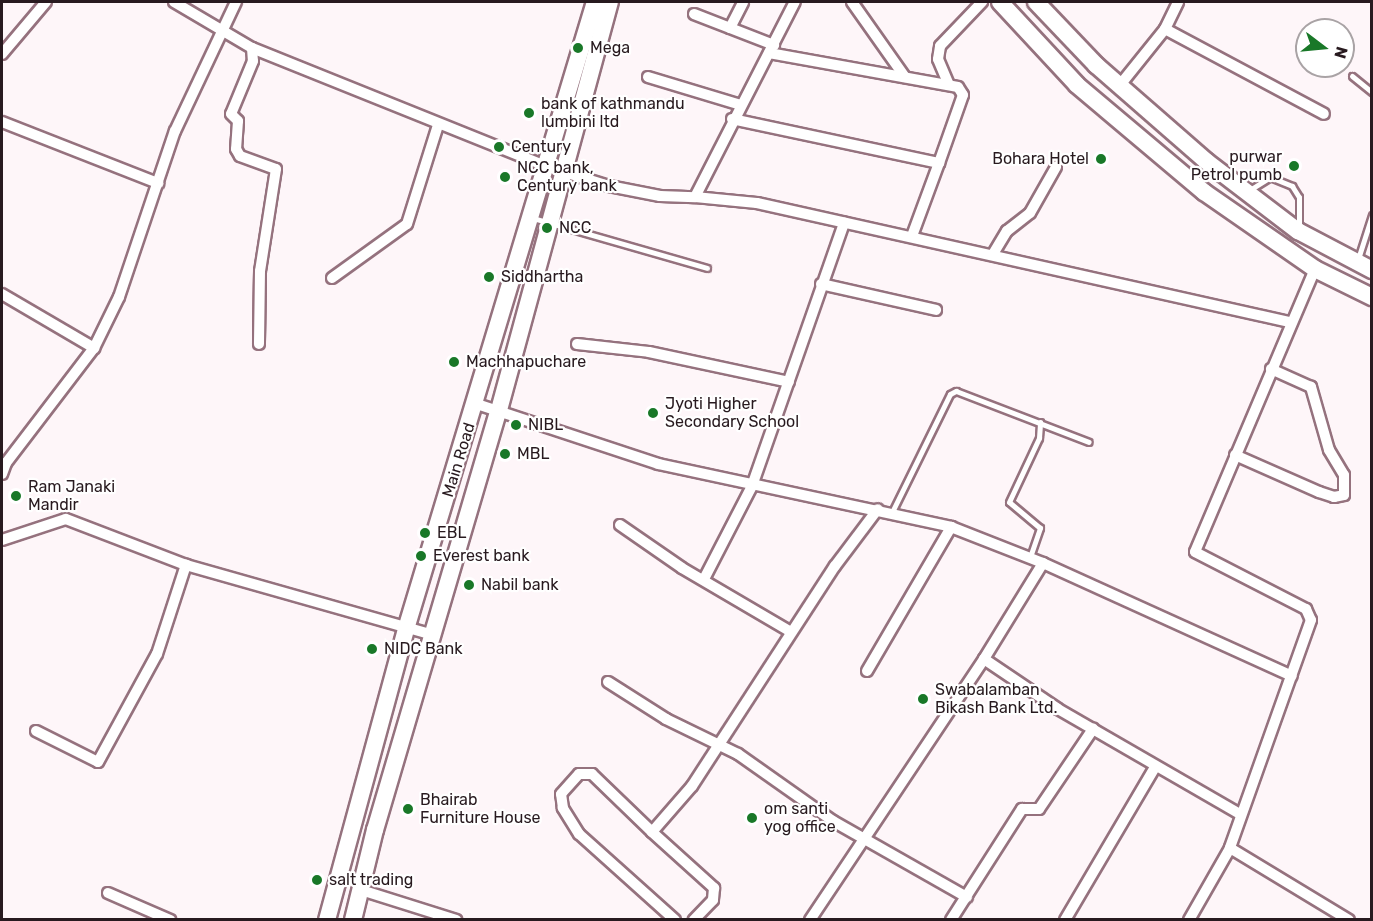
<!DOCTYPE html>
<style>
body{margin:0}
#map{position:relative;width:1373px;height:921px;overflow:hidden;background:#fef6f9;font-family:Rubik,sans-serif}
div>[style]{position:absolute}
[style*='--x']{left:calc(var(--x)*1px);top:calc(var(--y)*1px);width:calc(var(--w)*1px);rotate:calc(var(--a)*1deg)}
.roads{filter:drop-shadow(2px 0 #95727e) drop-shadow(-2px 0 #95727e) drop-shadow(0 2px #95727e) drop-shadow(0 -2px #95727e)}
.service>*{height:5px;margin:-2.5px;padding:0 2.5px;transform-origin:2.5px;border-radius:2.5px;background:#fff}
.minor>*{height:10px;margin:-5px;padding:0 5px;transform-origin:5px;border-radius:5px;background:#fff}
.primary>*{height:16px;margin:-8px;padding:0 8px;transform-origin:8px;border-radius:8px;background:#fff}
.trunk>*{height:16px;margin:-8px;padding:0 8px;transform-origin:8px;border-radius:8px;background:#fff}
.dots>*{width:16px;height:16px;translate:-50% -50%;box-sizing:border-box;border:3px solid #fff;border-radius:50%}
span{translate:-50% -50%;white-space:nowrap;text-align:center;line-height:1.15;-webkit-text-stroke:4.5px #fff;paint-order:stroke}
.poi-label{font-size:16px;color:#281a1f}
.left{translate:0 -50%;text-align:left}
.right{translate:-100% -50%;text-align:right}
.street-label{font-size:16px;color:#281a1f}
.frame{position:absolute;inset:0;border:3px solid #281a1f;pointer-events:none}
.north{position:absolute;left:1295px;top:18px;width:60px;height:60px;box-sizing:border-box;background:#fff;border:2px solid #a9a3a5;border-radius:50%;rotate:106deg;font-size:16px;font-weight:700;line-height:24px;text-align:center;color:#281a1f}
.north::after{content:'';display:block;margin:auto;width:21px;height:27px;background:#197828;clip-path:polygon(50% 0,100% 100%,50% 72%,0 100%)}
</style>
<div id="map">
<div class="roads">
<div class="service">
<div style="--x:1352;--y:76;--w:26;--a:39"></div>
<div style="--x:1248;--y:191;--w:26;--a:-32"></div>
<div style="--x:1270;--y:177;--w:24;--a:22"></div>
<div style="--x:1292;--y:186;--w:13;--a:58"></div>
<div style="--x:1299;--y:197;--w:30;--a:90"></div>
<div style="--x:533;--y:218;--w:181;--a:16"></div>
<div style="--x:1358;--y:259;--w:46;--a:-72.3"></div>
<div style="--x:892;--y:512;--w:131;--a:-63.8"></div>
<div style="--x:950;--y:394;--w:7;--a:-27"></div>
<div style="--x:956;--y:391;--w:142;--a:21"></div>
<div style="--x:1030;--y:557;--w:31;--a:-71"></div>
<div style="--x:1040;--y:528;--w:40;--a:-140"></div>
<div style="--x:1009;--y:502;--w:71;--a:-64.9"></div>
<div style="--x:1039;--y:438;--w:16;--a:-86"></div>
</div>
<div class="minor">
<div style="--x:174;--y:2;--w:91;--a:30.5"></div>
<div style="--x:252;--y:48;--w:316;--a:21.9"></div>
<div style="--x:545;--y:166;--w:67;--a:17.4"></div>
<div style="--x:609;--y:186;--w:52;--a:11.1"></div>
<div style="--x:660;--y:196;--w:35;--a:2"></div>
<div style="--x:695;--y:197;--w:219;--a:-62.9"></div>
<div style="--x:852;--y:2;--w:92;--a:54.8"></div>
<div style="--x:694;--y:14;--w:86;--a:21.2"></div>
<div style="--x:730;--y:28;--w:29;--a:-63"></div>
<div style="--x:1165;--y:29;--w:180;--a:28.1"></div>
<div style="--x:252;--y:48;--w:13;--a:86"></div>
<div style="--x:253;--y:61;--w:57;--a:112.5"></div>
<div style="--x:231;--y:114;--w:10;--a:45"></div>
<div style="--x:238;--y:121;--w:28;--a:94"></div>
<div style="--x:236;--y:149;--w:8;--a:60"></div>
<div style="--x:240;--y:156;--w:38;--a:20"></div>
<div style="--x:276;--y:169;--w:103;--a:98.9"></div>
<div style="--x:260;--y:271;--w:73;--a:90.8"></div>
<div style="--x:2;--y:54;--w:68;--a:-49.8"></div>
<div style="--x:648;--y:77;--w:97;--a:16.8"></div>
<div style="--x:949;--y:85;--w:28;--a:-113"></div>
<div style="--x:938;--y:59;--w:13;--a:-81"></div>
<div style="--x:940;--y:46;--w:61;--a:-46.3"></div>
<div style="--x:1120;--y:85;--w:72;--a:-51.2"></div>
<div style="--x:1165;--y:29;--w:30;--a:-64"></div>
<div style="--x:732;--y:119;--w:212;--a:12"></div>
<div style="--x:939;--y:163;--w:72;--a:-70.6"></div>
<div style="--x:963;--y:95;--w:9;--a:-122"></div>
<div style="--x:958;--y:87;--w:192;--a:-169.8"></div>
<div style="--x:2;--y:122;--w:168;--a:21.4"></div>
<div style="--x:695;--y:197;--w:62;--a:5.5"></div>
<div style="--x:757;--y:203;--w:546;--a:12.59"></div>
<div style="--x:912;--y:236;--w:78;--a:-69.7"></div>
<div style="--x:993;--y:254;--w:27;--a:-59"></div>
<div style="--x:1007;--y:231;--w:29;--a:-38"></div>
<div style="--x:1030;--y:213;--w:53;--a:-60.5"></div>
<div style="--x:1315;--y:269;--w:307;--a:113"></div>
<div style="--x:1195;--y:552;--w:125;--a:27.2"></div>
<div style="--x:1306;--y:609;--w:12;--a:66"></div>
<div style="--x:1311;--y:620;--w:242;--a:109.6"></div>
<div style="--x:1230;--y:848;--w:139;--a:31.2"></div>
<div style="--x:332;--y:278;--w:92;--a:-35.8"></div>
<div style="--x:407;--y:224;--w:104;--a:-72.6"></div>
<div style="--x:821;--y:284;--w:118;--a:12.7"></div>
<div style="--x:2;--y:294;--w:107;--a:30.4"></div>
<div style="--x:577;--y:344;--w:72;--a:6.3"></div>
<div style="--x:649;--y:352;--w:143;--a:12.1"></div>
<div style="--x:477;--y:404;--w:191;--a:18.3"></div>
<div style="--x:658;--y:464;--w:300;--a:12.1"></div>
<div style="--x:951;--y:527;--w:99;--a:21.4"></div>
<div style="--x:1043;--y:563;--w:113;--a:121.6"></div>
<div style="--x:984;--y:659;--w:89;--a:34"></div>
<div style="--x:1058;--y:709;--w:210;--a:30"></div>
<div style="--x:1235;--y:455;--w:92;--a:23.8"></div>
<div style="--x:1319;--y:492;--w:16;--a:18"></div>
<div style="--x:1334;--y:497;--w:10;--a:-11"></div>
<div style="--x:1344;--y:495;--w:20;--a:-90"></div>
<div style="--x:1344;--y:475;--w:29;--a:-121"></div>
<div style="--x:1329;--y:450;--w:66;--a:-105.9"></div>
<div style="--x:1311;--y:387;--w:44;--a:-155.8"></div>
<div style="--x:2;--y:474;--w:12;--a:-70"></div>
<div style="--x:6;--y:463;--w:145;--a:-52.6"></div>
<div style="--x:94;--y:348;--w:57;--a:-63.9"></div>
<div style="--x:119;--y:297;--w:175;--a:-71.4"></div>
<div style="--x:175;--y:131;--w:143;--a:-64.7"></div>
<div style="--x:620;--y:525;--w:75;--a:34.7"></div>
<div style="--x:682;--y:568;--w:126;--a:30.4"></div>
<div style="--x:2;--y:540;--w:67;--a:-18.2"></div>
<div style="--x:66;--y:519;--w:129;--a:21"></div>
<div style="--x:186;--y:565;--w:257;--a:15.8"></div>
<div style="--x:1043;--y:563;--w:273;--a:24.4"></div>
<div style="--x:704;--y:579;--w:105;--a:-62.7"></div>
<div style="--x:752;--y:486;--w:279;--a:-70.7"></div>
<div style="--x:867;--y:671;--w:167;--a:-59.7"></div>
<div style="--x:608;--y:682;--w:69;--a:32.5"></div>
<div style="--x:666;--y:719;--w:80;--a:25.9"></div>
<div style="--x:738;--y:754;--w:116;--a:35.2"></div>
<div style="--x:833;--y:821;--w:154;--a:29.6"></div>
<div style="--x:36;--y:731;--w:69;--a:26.6"></div>
<div style="--x:98;--y:762;--w:123;--a:-61.4"></div>
<div style="--x:157;--y:654;--w:94;--a:-72"></div>
<div style="--x:652;--y:832;--w:84;--a:42.1"></div>
<div style="--x:714;--y:888;--w:12;--a:95"></div>
<div style="--x:713;--y:900;--w:28;--a:134"></div>
<div style="--x:361;--y:890;--w:100;--a:17.5"></div>
<div style="--x:108;--y:893;--w:68;--a:23.5"></div>
<div style="--x:675;--y:920;--w:129;--a:-138.1"></div>
<div style="--x:579;--y:834;--w:31;--a:-122"></div>
<div style="--x:563;--y:808;--w:14;--a:-98"></div>
<div style="--x:561;--y:794;--w:27;--a:-48"></div>
<div style="--x:579;--y:774;--w:13;--a:0"></div>
<div style="--x:592;--y:774;--w:83;--a:44"></div>
<div style="--x:652;--y:832;--w:61;--a:-49"></div>
<div style="--x:692;--y:786;--w:262;--a:-57"></div>
<div style="--x:835;--y:566;--w:71;--a:-53"></div>
<div style="--x:810;--y:920;--w:314;--a:-56.3"></div>
<div style="--x:951;--y:920;--w:132;--a:-57.4"></div>
<div style="--x:1022;--y:809;--w:17;--a:0"></div>
<div style="--x:1039;--y:809;--w:97;--a:-56"></div>
<div style="--x:1065;--y:920;--w:178;--a:-59.5"></div>
<div style="--x:1189;--y:920;--w:83;--a:-60.3"></div>
</div>
<div class="primary">
<div style="--x:327;--y:920;--w:302;--a:-74.8"></div>
<div style="--x:406;--y:629;--w:655;--a:-73.23"></div>
<div style="--x:353;--y:920;--w:93;--a:-76.3"></div>
<div style="--x:375;--y:830;--w:438;--a:-73.6"></div>
<div style="--x:499;--y:410;--w:423;--a:-74.8"></div>
</div>
<div class="trunk">
<div style="--x:1000;--y:2;--w:113;--a:47.1"></div>
<div style="--x:1077;--y:85;--w:166;--a:40.1"></div>
<div style="--x:1204;--y:192;--w:135;--a:34.7"></div>
<div style="--x:1315;--y:269;--w:64;--a:26.2"></div>
<div style="--x:1036;--y:2;--w:87;--a:46.4"></div>
<div style="--x:1096;--y:65;--w:146;--a:41.1"></div>
<div style="--x:1206;--y:161;--w:116;--a:37.3"></div>
<div style="--x:1298;--y:231;--w:84;--a:27.8"></div>
</div>
</div>
<div class="dots">
<div style="left:578px;top:48px;background:#197828"></div>
<div style="left:529px;top:113px;background:#197828"></div>
<div style="left:499px;top:147px;background:#197828"></div>
<div style="left:1101px;top:159px;background:#197828"></div>
<div style="left:1294px;top:166px;background:#197828"></div>
<div style="left:505px;top:177px;background:#197828"></div>
<div style="left:547px;top:228px;background:#197828"></div>
<div style="left:489px;top:277px;background:#197828"></div>
<div style="left:454px;top:362px;background:#197828"></div>
<div style="left:653px;top:413px;background:#197828"></div>
<div style="left:516px;top:425px;background:#197828"></div>
<div style="left:505px;top:454px;background:#197828"></div>
<div style="left:16px;top:496px;background:#197828"></div>
<div style="left:425px;top:533px;background:#197828"></div>
<div style="left:421px;top:556px;background:#197828"></div>
<div style="left:469px;top:585px;background:#197828"></div>
<div style="left:372px;top:649px;background:#197828"></div>
<div style="left:923px;top:699px;background:#197828"></div>
<div style="left:408px;top:809px;background:#197828"></div>
<div style="left:752px;top:818px;background:#197828"></div>
<div style="left:317px;top:880px;background:#197828"></div>
</div>
<div class="poi-label">
<span class="left" style="left:590px;top:48px">Mega</span>
<span class="left" style="left:541px;top:113px">bank of kathmandu<br>lumbini ltd</span>
<span class="left" style="left:511px;top:147px">Century</span>
<span class="right" style="left:1282px;top:166px">purwar<br>Petrol pumb</span>
<span class="right" style="left:1089px;top:159px">Bohara Hotel</span>
<span class="left" style="left:517px;top:177px">NCC bank,<br>Century bank</span>
<span class="left" style="left:559px;top:228px">NCC</span>
<span class="left" style="left:501px;top:277px">Siddhartha</span>
<span class="left" style="left:466px;top:362px">Machhapuchare</span>
<span class="left" style="left:665px;top:413px">Jyoti Higher<br>Secondary School</span>
<span class="left" style="left:528px;top:425px">NIBL</span>
<span class="left" style="left:517px;top:454px">MBL</span>
<span class="left" style="left:28px;top:496px">Ram Janaki<br>Mandir</span>
<span class="left" style="left:437px;top:533px">EBL</span>
<span class="left" style="left:433px;top:556px">Everest bank</span>
<span class="left" style="left:481px;top:585px">Nabil bank</span>
<span class="left" style="left:384px;top:649px">NIDC Bank</span>
<span class="left" style="left:935px;top:699px">Swabalamban<br>Bikash Bank Ltd.</span>
<span class="left" style="left:420px;top:809px">Bhairab<br>Furniture House</span>
<span class="left" style="left:764px;top:818px">om santi<br>yog office</span>
<span class="left" style="left:329px;top:880px">salt trading</span>
</div>
<div class="street-label">
<span style="left:459px;top:460px;rotate:-73deg">Main Road</span>
</div>
<div class="frame"></div>
<div class="north">N</div>
</div>
